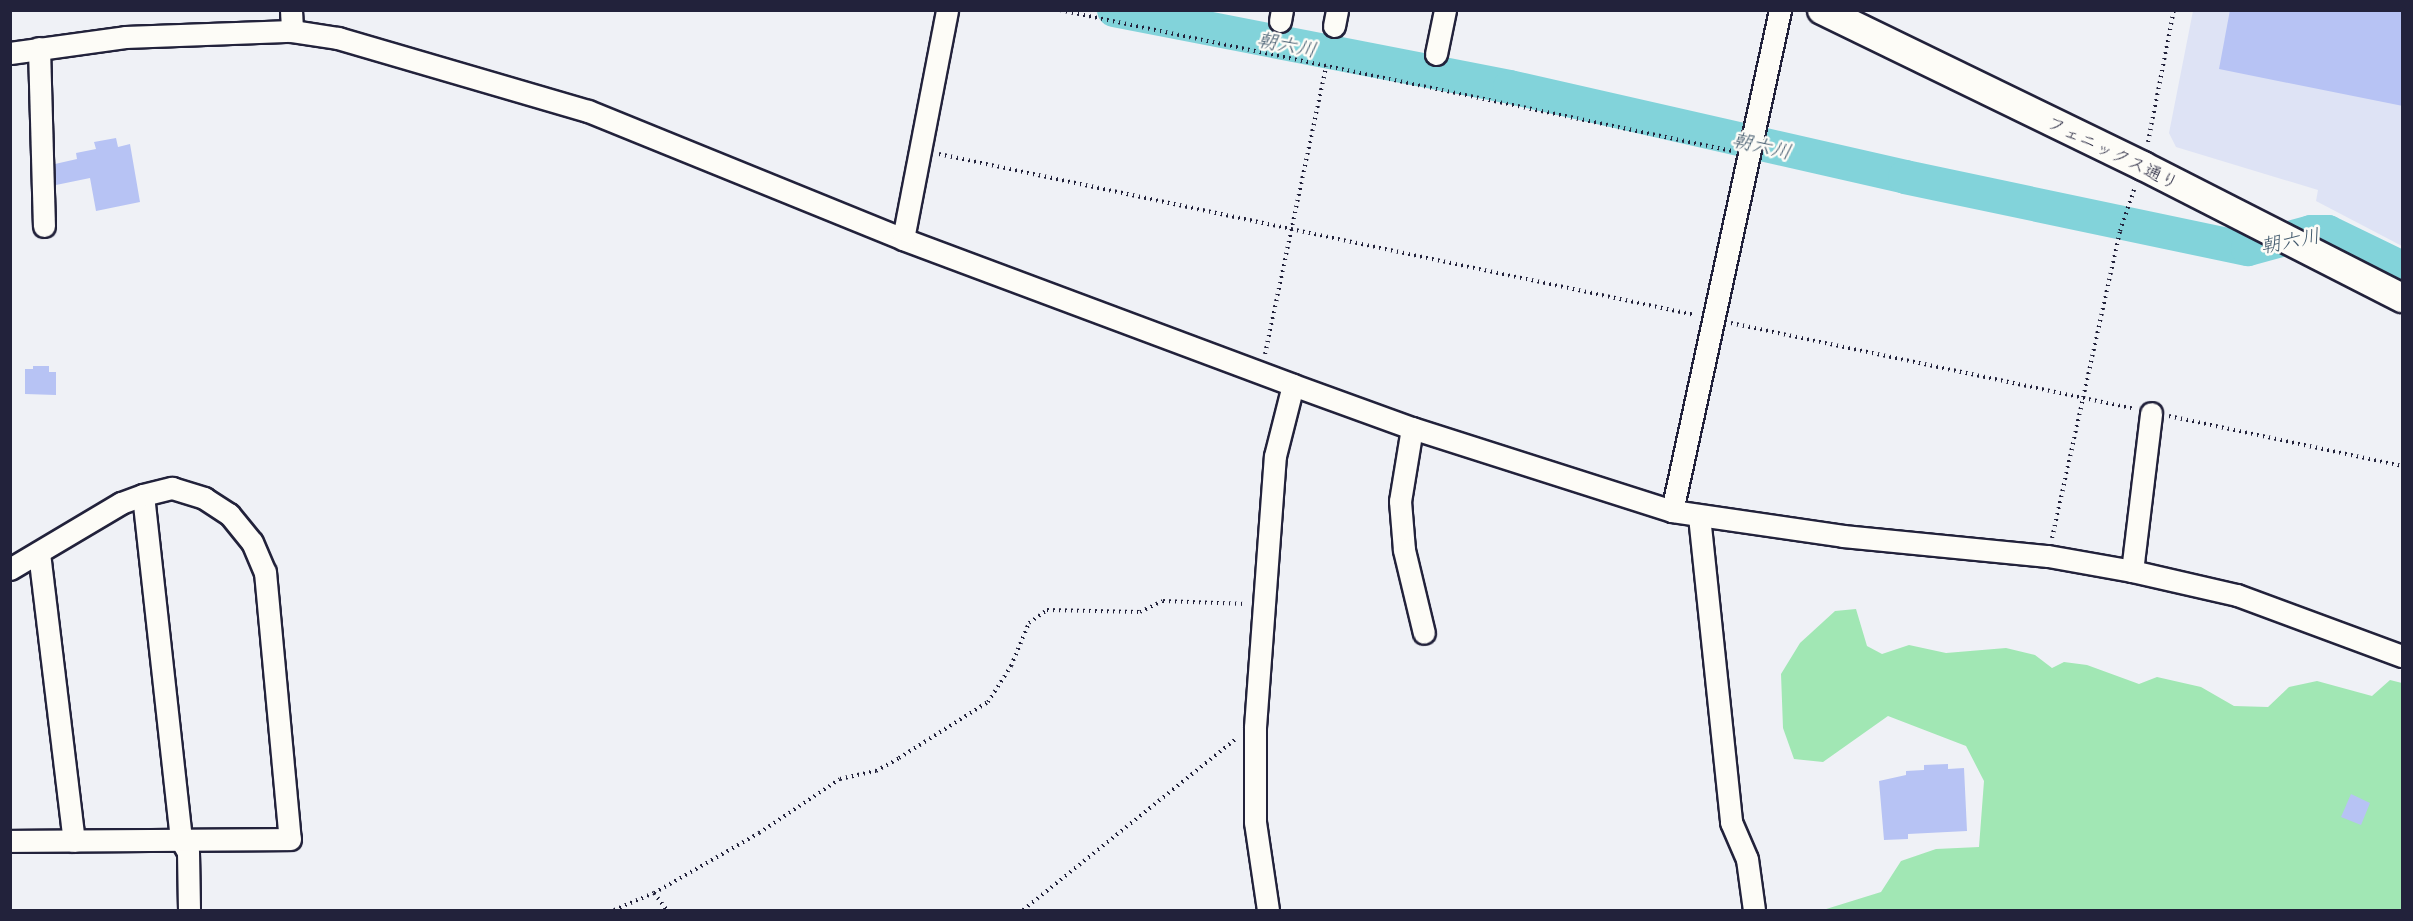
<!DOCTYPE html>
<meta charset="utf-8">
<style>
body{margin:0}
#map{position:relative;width:2413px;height:921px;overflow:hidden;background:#eff1f6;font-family:"Playpen Sans","Klee One",sans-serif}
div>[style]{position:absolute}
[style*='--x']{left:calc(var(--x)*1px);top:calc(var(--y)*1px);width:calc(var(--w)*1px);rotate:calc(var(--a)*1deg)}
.built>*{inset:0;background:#dee3f5}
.green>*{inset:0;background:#a1e7b4}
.river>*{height:34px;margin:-17px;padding:0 17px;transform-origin:17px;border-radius:17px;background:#82d3da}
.building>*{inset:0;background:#b7c3f4}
.path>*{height:4px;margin-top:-2px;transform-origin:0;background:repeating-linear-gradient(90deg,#22223b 0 1.5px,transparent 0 6px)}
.roads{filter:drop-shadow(2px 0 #22223b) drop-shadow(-2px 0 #22223b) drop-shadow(0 2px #22223b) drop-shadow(0 -2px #22223b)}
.street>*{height:21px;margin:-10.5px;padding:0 10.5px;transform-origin:10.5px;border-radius:10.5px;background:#fdfcf7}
.secondary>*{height:28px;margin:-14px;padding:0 14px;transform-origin:14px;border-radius:14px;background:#fdfcf7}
span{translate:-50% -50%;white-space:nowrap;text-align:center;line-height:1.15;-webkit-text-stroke:5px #fdfcf7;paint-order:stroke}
.street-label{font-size:18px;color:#22223b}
.water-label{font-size:20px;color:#3f576b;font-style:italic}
.frame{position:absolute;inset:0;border:12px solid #22223b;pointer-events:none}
</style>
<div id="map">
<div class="built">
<div style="clip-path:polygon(2193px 11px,2402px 11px,2402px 246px,2316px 201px,2318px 190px,2176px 147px,2169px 133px)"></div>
</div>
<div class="green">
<div style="clip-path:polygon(1856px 609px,1867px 646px,1882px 654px,1909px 645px,1946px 653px,2006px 648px,2035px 655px,2052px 668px,2064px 662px,2087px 665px,2139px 684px,2157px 677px,2201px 687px,2234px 706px,2268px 707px,2289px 687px,2317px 681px,2372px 696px,2390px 680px,2402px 683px,2402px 910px,1823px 910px,1881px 892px,1901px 861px,1936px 849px,1979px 847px,1984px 781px,1966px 746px,1888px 716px,1823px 762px,1794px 759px,1783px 728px,1781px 674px,1800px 643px,1835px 611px)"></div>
</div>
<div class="river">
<div style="--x:1114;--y:10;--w:403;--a:11"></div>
<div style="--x:1510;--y:87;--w:405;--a:12.8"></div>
<div style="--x:1905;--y:177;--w:350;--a:11.9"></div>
<div style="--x:2248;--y:249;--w:65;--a:-15.1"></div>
<div style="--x:2311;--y:232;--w:17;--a:0"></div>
<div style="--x:2328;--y:232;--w:82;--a:25.9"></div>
</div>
<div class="building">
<div style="clip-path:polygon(2230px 10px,2403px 10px,2403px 106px,2219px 69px)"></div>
<div style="clip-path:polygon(116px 138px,118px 147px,130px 144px,140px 202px,96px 211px,90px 178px,56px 185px,55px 164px,77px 159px,76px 153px,96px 149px,94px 142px)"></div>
<div style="clip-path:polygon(33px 366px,49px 366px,49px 372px,56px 372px,56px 395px,25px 394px,25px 369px,33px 369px)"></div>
<div style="clip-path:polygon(1948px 764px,1948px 769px,1964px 768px,1967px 831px,1908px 834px,1908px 839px,1884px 840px,1879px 781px,1906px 775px,1906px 771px,1924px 770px,1924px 765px)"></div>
<div style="clip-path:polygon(2351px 794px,2370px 803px,2361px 825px,2341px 817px)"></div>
</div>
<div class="path">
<div style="--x:1060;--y:10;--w:687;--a:11.85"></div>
<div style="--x:2148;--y:142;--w:135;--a:-78.9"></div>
<div style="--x:939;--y:154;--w:773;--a:12.02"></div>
<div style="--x:1731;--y:323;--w:413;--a:12"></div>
<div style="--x:1265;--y:354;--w:294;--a:-78"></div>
<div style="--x:2169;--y:416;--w:238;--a:12.1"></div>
<div style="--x:2052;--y:538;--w:314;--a:-77.5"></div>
<div style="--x:2120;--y:231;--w:46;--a:-71.2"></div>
<div style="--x:654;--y:893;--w:21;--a:53"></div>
<div style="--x:614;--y:910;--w:43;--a:-23"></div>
<div style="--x:654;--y:893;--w:121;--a:-29.7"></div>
<div style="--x:759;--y:833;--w:97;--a:-33.7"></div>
<div style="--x:840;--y:779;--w:37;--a:-13"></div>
<div style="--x:876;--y:771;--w:26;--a:-29"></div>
<div style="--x:899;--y:758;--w:105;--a:-32.2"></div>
<div style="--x:988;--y:702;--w:43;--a:-57.4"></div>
<div style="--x:1011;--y:666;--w:47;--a:-67.3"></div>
<div style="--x:1029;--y:623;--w:22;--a:-36"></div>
<div style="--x:1047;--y:610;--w:93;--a:1.2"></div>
<div style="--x:1140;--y:612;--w:25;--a:-26"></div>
<div style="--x:1163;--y:601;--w:82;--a:2.1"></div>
<div style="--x:1023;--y:910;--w:275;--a:-38.8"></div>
</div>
<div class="roads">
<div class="street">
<div style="--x:291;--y:10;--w:21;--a:87"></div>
<div style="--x:1280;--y:21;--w:11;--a:-80"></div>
<div style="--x:1334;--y:26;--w:16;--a:-79"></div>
<div style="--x:39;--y:48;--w:178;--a:88.4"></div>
<div style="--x:10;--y:53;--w:116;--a:-7.9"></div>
<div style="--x:125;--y:37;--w:167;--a:-2.1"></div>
<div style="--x:292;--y:31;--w:47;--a:8.7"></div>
<div style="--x:338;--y:38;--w:260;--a:16.3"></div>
<div style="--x:588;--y:111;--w:340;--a:22.1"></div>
<div style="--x:903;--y:239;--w:416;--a:20.5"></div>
<div style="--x:1293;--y:385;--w:127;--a:19.9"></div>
<div style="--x:1412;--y:428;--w:273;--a:17.7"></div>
<div style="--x:1672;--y:511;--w:173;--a:8.3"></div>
<div style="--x:1843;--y:536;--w:206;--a:5.6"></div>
<div style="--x:2048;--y:556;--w:85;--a:10.1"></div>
<div style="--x:2132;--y:571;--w:108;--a:12.9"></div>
<div style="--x:2237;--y:595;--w:176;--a:20.3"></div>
<div style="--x:1436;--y:54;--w:45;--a:-78.4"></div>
<div style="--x:903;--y:239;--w:233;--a:-79.1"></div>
<div style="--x:1412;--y:428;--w:74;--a:99.3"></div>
<div style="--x:1400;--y:501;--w:49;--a:85.3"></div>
<div style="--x:1404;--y:550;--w:85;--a:76.5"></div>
<div style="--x:143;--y:495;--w:347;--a:83.7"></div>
<div style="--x:181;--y:840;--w:14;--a:60"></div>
<div style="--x:188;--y:852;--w:58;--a:89"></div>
<div style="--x:1672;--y:511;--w:513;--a:-77.83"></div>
<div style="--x:1699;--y:516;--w:308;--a:84"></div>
<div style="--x:1731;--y:822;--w:40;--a:66.6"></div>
<div style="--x:1747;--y:859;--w:51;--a:82.2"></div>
<div style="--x:39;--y:553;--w:290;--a:83.1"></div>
<div style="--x:10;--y:569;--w:129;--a:-30.7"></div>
<div style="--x:121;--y:503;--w:23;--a:-20"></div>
<div style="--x:143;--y:495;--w:30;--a:-14"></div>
<div style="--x:172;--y:488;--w:34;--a:17"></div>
<div style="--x:204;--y:498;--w:30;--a:33"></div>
<div style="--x:229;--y:514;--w:36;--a:51"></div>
<div style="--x:252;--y:542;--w:33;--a:67"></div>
<div style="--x:265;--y:572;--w:268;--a:84.7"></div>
<div style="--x:290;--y:839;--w:280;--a:179.6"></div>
<div style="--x:2132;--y:571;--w:159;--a:-83.1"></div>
<div style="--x:1268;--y:910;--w:89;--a:-98.4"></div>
<div style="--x:1255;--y:822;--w:95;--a:-90"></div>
<div style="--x:1255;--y:727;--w:272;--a:-85.8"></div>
<div style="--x:1275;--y:456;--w:73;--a:-75.8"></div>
</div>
<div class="secondary">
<div style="--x:1822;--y:10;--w:357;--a:25.9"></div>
<div style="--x:2143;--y:166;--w:291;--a:27"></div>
</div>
</div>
<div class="street-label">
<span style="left:2113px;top:152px;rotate:26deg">フェニックス通り</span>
</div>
<div class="water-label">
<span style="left:1287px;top:44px;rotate:11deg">朝六川</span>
<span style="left:1762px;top:145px;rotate:13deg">朝六川</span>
<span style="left:2290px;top:240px;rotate:-11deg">朝六川</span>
</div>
<div class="frame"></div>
</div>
